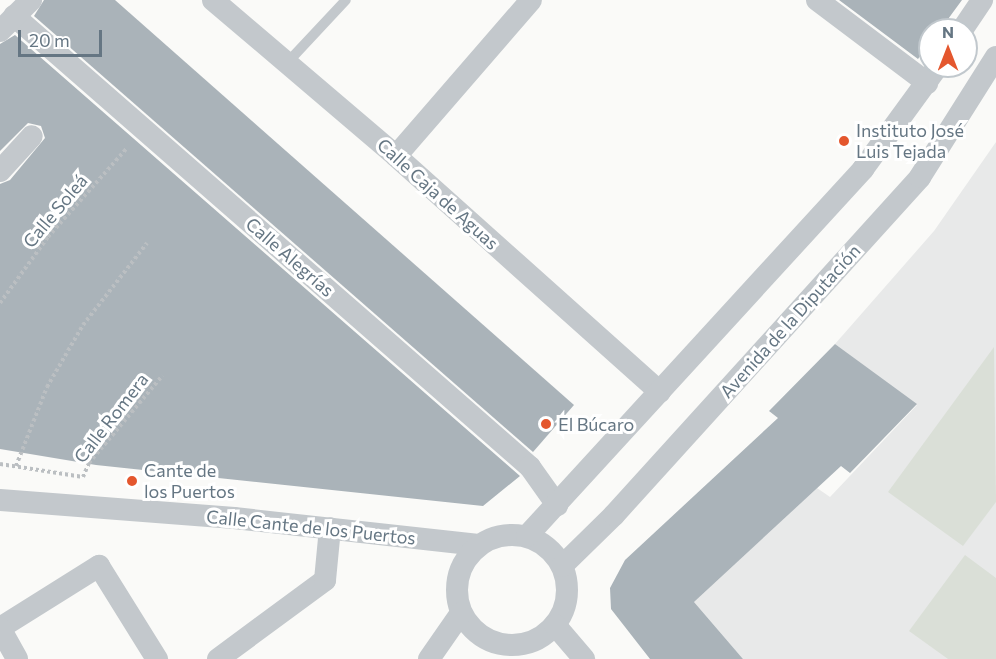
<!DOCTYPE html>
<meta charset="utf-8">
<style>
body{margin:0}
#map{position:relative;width:996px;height:659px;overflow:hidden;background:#fafaf8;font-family:Commissioner,sans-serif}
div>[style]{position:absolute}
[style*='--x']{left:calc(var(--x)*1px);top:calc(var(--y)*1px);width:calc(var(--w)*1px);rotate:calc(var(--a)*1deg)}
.built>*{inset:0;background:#e8e9e9}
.green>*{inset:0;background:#dadfd7}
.building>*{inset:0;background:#aab3b9}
.path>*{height:4px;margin-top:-2px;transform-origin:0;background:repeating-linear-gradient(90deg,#bbbfc2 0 3px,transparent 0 6px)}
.lane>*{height:10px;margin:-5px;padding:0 5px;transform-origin:5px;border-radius:5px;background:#c3c8cc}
.street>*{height:22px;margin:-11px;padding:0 11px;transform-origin:11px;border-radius:11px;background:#c3c8cc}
.street>.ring{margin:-11px;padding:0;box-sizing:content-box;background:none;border:22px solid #c3c8cc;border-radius:50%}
.dots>*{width:16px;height:16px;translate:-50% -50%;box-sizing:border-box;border:3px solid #fff;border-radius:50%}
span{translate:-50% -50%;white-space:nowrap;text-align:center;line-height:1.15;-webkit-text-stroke:6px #fff;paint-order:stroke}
.poi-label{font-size:18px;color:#657683}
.left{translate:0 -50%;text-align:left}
.street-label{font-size:18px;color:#657683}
.north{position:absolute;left:918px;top:18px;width:60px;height:60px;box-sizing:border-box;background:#fff;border:2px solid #c1c8cd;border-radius:50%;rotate:0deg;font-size:16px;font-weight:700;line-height:24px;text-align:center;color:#657683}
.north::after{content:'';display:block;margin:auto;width:21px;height:27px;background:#e4572e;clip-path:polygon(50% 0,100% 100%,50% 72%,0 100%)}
.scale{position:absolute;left:18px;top:30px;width:84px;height:27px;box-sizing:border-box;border:3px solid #657683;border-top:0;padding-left:8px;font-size:18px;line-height:21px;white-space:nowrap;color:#657683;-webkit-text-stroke:4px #fff;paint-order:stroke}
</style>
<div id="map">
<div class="built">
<div style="clip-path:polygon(996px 142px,996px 659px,743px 659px,694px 602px,817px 488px,830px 497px,917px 405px,835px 344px,934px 231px)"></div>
</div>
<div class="green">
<div style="clip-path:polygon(994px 347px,996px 502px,963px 546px,888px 492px)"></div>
<div style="clip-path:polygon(965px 555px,996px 578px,996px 659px,948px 659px,909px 631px)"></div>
</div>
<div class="building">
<div style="clip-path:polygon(44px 0,115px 0,574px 405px,533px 452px,34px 16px)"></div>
<div style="clip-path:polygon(839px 0,962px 0,940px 30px,930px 30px,930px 43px,918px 59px)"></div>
<div style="clip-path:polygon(15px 35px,520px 476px,483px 506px,96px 465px,0 449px,0 184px,10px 180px,45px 138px,41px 126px,28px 123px,0 151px,0 44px)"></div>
<div style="clip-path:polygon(835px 344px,917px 404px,850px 473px,841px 466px,694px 602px,743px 659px,650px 659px,611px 609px,610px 588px,625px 560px,778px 418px,769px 411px)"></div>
</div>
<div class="path">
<div style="--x:0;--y:303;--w:82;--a:-54"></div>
<div style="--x:48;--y:237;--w:119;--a:-48.4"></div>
<div style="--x:0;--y:464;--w:84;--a:8.9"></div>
<div style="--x:83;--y:477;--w:15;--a:-67"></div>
<div style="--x:89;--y:463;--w:114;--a:-50"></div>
<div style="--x:16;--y:466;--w:85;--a:-68.6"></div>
<div style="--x:47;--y:387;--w:72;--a:-59.9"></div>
<div style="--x:83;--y:325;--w:104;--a:-52"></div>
</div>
<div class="lane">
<div style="--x:287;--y:63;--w:86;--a:-46.9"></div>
</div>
<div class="street">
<div style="--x:213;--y:0;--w:240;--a:40.4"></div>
<div style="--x:396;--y:156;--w:354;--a:41.8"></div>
<div style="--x:817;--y:0;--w:138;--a:37"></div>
<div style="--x:14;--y:16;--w:685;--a:41.15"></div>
<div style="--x:530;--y:467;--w:47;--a:54.6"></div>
<div style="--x:962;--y:30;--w:36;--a:-56"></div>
<div style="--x:0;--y:31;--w:44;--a:-45"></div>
<div style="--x:396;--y:156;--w:206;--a:-49.1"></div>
<div style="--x:0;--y:171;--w:47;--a:-47.6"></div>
<div style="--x:0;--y:500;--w:235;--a:4.4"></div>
<div style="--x:234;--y:518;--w:246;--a:6.3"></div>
<div class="ring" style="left:457px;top:535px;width:88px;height:88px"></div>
<div style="--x:527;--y:536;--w:498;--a:-47.5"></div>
<div style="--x:863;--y:169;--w:127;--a:-53.9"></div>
<div style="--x:562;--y:566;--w:73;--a:-44.4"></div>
<div style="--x:614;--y:515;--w:456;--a:-47.8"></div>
<div style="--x:920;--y:177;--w:142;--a:-57.7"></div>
<div style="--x:555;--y:625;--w:45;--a:49.5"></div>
<div style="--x:0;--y:628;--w:117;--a:-32.1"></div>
<div style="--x:99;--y:566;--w:110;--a:58.1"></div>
<div style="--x:0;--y:628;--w:35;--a:61"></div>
<div style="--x:218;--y:659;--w:133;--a:-36.4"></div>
<div style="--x:325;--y:580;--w:52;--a:-84.5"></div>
<div style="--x:429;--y:659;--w:56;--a:-55.2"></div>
</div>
<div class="dots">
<div style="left:844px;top:141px;background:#e4572e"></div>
<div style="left:546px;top:424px;background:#e4572e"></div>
<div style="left:132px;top:481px;background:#e4572e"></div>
</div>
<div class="poi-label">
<span class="left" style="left:856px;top:141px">Instituto José<br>Luis Tejada</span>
<span class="left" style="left:558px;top:424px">El Búcaro</span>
<span class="left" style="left:144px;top:481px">Cante de<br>los Puertos</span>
</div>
<div class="street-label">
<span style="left:438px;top:194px;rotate:42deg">Calle Caja de Aguas</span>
<span style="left:55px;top:211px;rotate:-50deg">Calle Soleá</span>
<span style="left:290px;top:257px;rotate:41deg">Calle Alegrías</span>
<span style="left:790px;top:321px;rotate:-48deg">Avenida de la Diputación</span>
<span style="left:111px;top:418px;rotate:-52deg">Calle Romera</span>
<span style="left:311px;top:527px;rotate:6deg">Calle Cante de los Puertos</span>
</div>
<div class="north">N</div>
<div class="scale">20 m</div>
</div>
